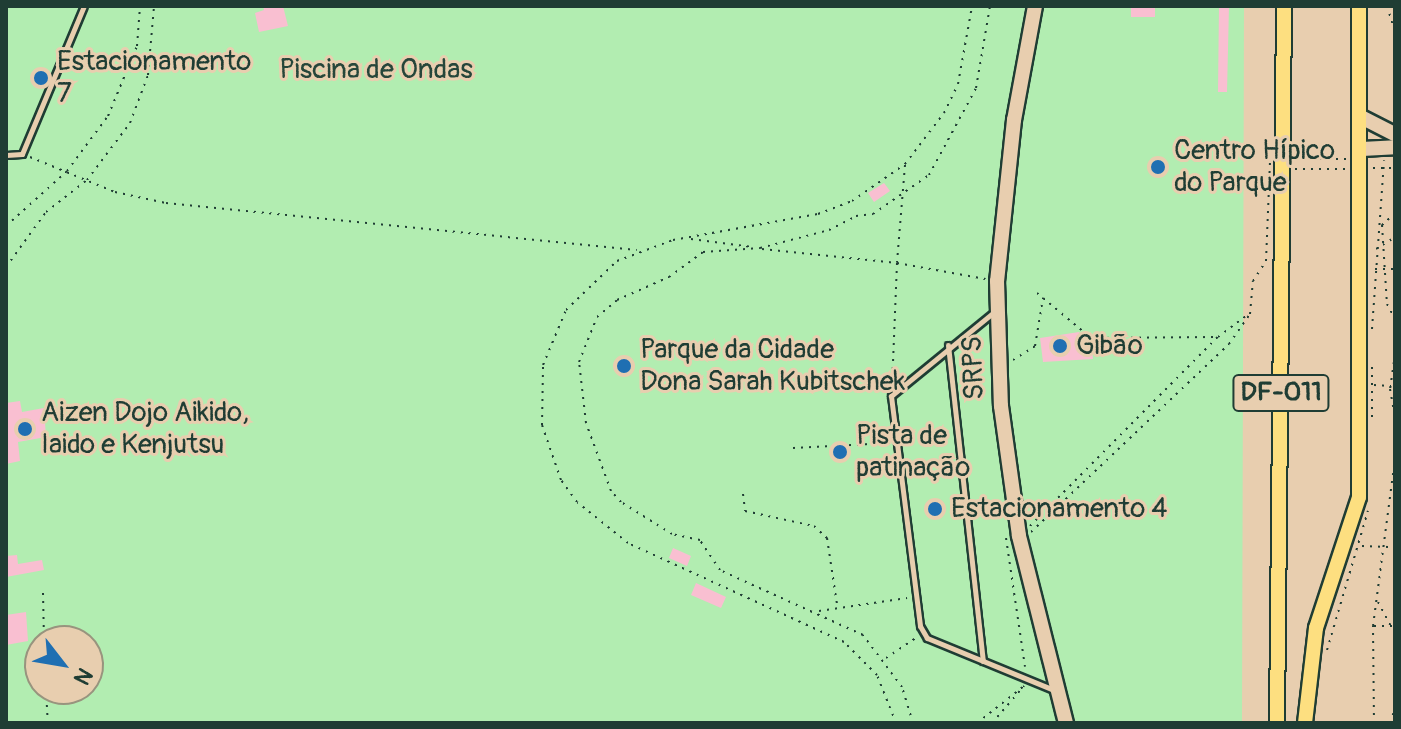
<!DOCTYPE html>
<meta charset="utf-8">
<style>
body{margin:0}
#map{position:relative;width:1401px;height:729px;overflow:hidden;background:#e8ceaf;font-family:Pangolin,sans-serif}
div>[style]{position:absolute}
[style*='--x']{left:calc(var(--x)*1px);top:calc(var(--y)*1px);width:calc(var(--w)*1px);rotate:calc(var(--a)*1deg)}
.green>*{inset:0;background:#b2edb1}
.building>*{inset:0;background:#f9bfd1}
.path>*{height:2px;margin-top:-1px;transform-origin:0;background:repeating-linear-gradient(90deg,#1f3d34 0 2px,transparent 0 8px)}
.roads{filter:drop-shadow(2px 0 #1f3d34) drop-shadow(-2px 0 #1f3d34) drop-shadow(0 2px #1f3d34) drop-shadow(0 -2px #1f3d34)}
.service>*{height:5px;margin:-2.5px;padding:0 2.5px;transform-origin:2.5px;border-radius:2.5px;background:#e8ceaf}
.secondary>*{height:14px;margin:-7px;padding:0 7px;transform-origin:7px;border-radius:7px;background:#e8ceaf}
.primary>*{height:14px;margin:-7px;padding:0 7px;transform-origin:7px;border-radius:7px;background:#fddf80}
.dots>*{width:22px;height:22px;translate:-50% -50%;box-sizing:border-box;border:4px solid #e8ceaf;border-radius:50%}
span{translate:-50% -50%;white-space:nowrap;text-align:center;line-height:1.15;-webkit-text-stroke:6px #e8ceaf;paint-order:stroke}
.shield-label span{padding:2px 6px;background:#e8ceaf;border:2px solid;border-radius:6px;-webkit-text-stroke-width:0}
.shield-label{font-size:26px;color:#1f3d34;font-weight:700}
.poi-label{font-size:28px;color:#1f3d34}
.left{translate:0 -50%;text-align:left}
.park-label{font-size:28px;color:#26463a}
.street-label{font-size:28px;color:#1f3d34}
.frame{position:absolute;inset:0;border:8px solid #1f3d34;pointer-events:none}
.north{position:absolute;left:24px;top:625px;width:80px;height:80px;box-sizing:border-box;background:#e8ceaf;border:2px solid #98947e;border-radius:50%;rotate:121deg;font-size:22px;font-weight:700;line-height:32px;text-align:center;color:#1f3d34}
.north::after{content:'';display:block;margin:auto;width:28px;height:36px;background:#1f6fb2;clip-path:polygon(50% 0,100% 100%,50% 72%,0 100%)}
</style>
<div id="map">
<div class="green">
<div style="clip-path:polygon(evenodd,6px 6px,1244px 6px,1242px 723px,6px 723px,6px 6px,40px 641px,88px 641px,88px 689px,40px 689px,40px 641px)"></div>
</div>
<div class="building">
<div style="clip-path:polygon(263px 6px,283px 6px,288px 26px,259px 32px,255px 13px,264px 10px)"></div>
<div style="clip-path:polygon(1131px 6px,1155px 6px,1155px 17px,1131px 17px)"></div>
<div style="clip-path:polygon(1219px 6px,1229px 6px,1227px 92px,1218px 92px)"></div>
<div style="clip-path:polygon(884px 183px,890px 191px,874px 202px,868px 193px)"></div>
<div style="clip-path:polygon(1079px 332px,1084px 339px,1091px 338px,1093px 359px,1043px 362px,1040px 338px)"></div>
<div style="clip-path:polygon(20px 401px,22px 412px,44px 408px,46px 437px,18px 442px,20px 461px,6px 464px,6px 403px)"></div>
<div style="clip-path:polygon(673px 548px,691px 556px,687px 566px,669px 558px)"></div>
<div style="clip-path:polygon(17px 555px,18px 564px,42px 560px,44px 570px,6px 577px,6px 556px)"></div>
<div style="clip-path:polygon(696px 583px,726px 597px,721px 608px,691px 595px)"></div>
<div style="clip-path:polygon(26px 612px,28px 641px,6px 645px,6px 615px)"></div>
</div>
<div class="path">
<div style="--x:1387;--y:6;--w:28;--a:73"></div>
<div style="--x:1395;--y:39;--w:39;--a:90"></div>
<div style="--x:30;--y:157;--w:92;--a:22.4"></div>
<div style="--x:115;--y:192;--w:52;--a:12.2"></div>
<div style="--x:166;--y:203;--w:473;--a:5.7"></div>
<div style="--x:1296;--y:159;--w:50;--a:0"></div>
<div style="--x:905;--y:165;--w:98;--a:94.7"></div>
<div style="--x:897;--y:263;--w:90;--a:10.2"></div>
<div style="--x:1373;--y:168;--w:22;--a:0"></div>
<div style="--x:1295;--y:169;--w:50;--a:0"></div>
<div style="--x:1395;--y:213;--w:18;--a:137"></div>
<div style="--x:1382;--y:225;--w:79;--a:86.4"></div>
<div style="--x:1387;--y:304;--w:17;--a:62"></div>
<div style="--x:6;--y:226;--w:82;--a:-42"></div>
<div style="--x:67;--y:171;--w:69;--a:-53.3"></div>
<div style="--x:108;--y:116;--w:76;--a:-67.5"></div>
<div style="--x:137;--y:46;--w:40;--a:-85.7"></div>
<div style="--x:691;--y:239;--w:62;--a:7.5"></div>
<div style="--x:762;--y:249;--w:136;--a:5.9"></div>
<div style="--x:897;--y:263;--w:122;--a:92.3"></div>
<div style="--x:1376;--y:249;--w:22;--a:-32"></div>
<div style="--x:6;--y:267;--w:68;--a:-54"></div>
<div style="--x:46;--y:212;--w:52;--a:-38"></div>
<div style="--x:87;--y:180;--w:71;--a:-53"></div>
<div style="--x:130;--y:123;--w:51;--a:-69.4"></div>
<div style="--x:148;--y:75;--w:69;--a:-85"></div>
<div style="--x:1375;--y:269;--w:20;--a:0"></div>
<div style="--x:1037;--y:293;--w:70;--a:39.8"></div>
<div style="--x:1091;--y:338;--w:125;--a:-0.5"></div>
<div style="--x:1372;--y:329;--w:169;--a:-85.9"></div>
<div style="--x:1395;--y:354;--w:35;--a:98"></div>
<div style="--x:1390;--y:389;--w:27;--a:80"></div>
<div style="--x:1013;--y:360;--w:26;--a:-32"></div>
<div style="--x:1035;--y:346;--w:49;--a:-80.5"></div>
<div style="--x:1374;--y:385;--w:17;--a:3"></div>
<div style="--x:1372;--y:417;--w:54;--a:-90"></div>
<div style="--x:793;--y:448;--w:97;--a:-3"></div>
<div style="--x:743;--y:494;--w:17;--a:83"></div>
<div style="--x:745;--y:511;--w:71;--a:12.3"></div>
<div style="--x:814;--y:526;--w:18;--a:43"></div>
<div style="--x:827;--y:538;--w:67;--a:81.4"></div>
<div style="--x:1030;--y:526;--w:267;--a:-45.2"></div>
<div style="--x:1218;--y:337;--w:39;--a:-37"></div>
<div style="--x:1031;--y:532;--w:273;--a:-43.5"></div>
<div style="--x:1229;--y:344;--w:37;--a:-55"></div>
<div style="--x:1250;--y:314;--w:33;--a:-85"></div>
<div style="--x:1253;--y:281;--w:24;--a:-57"></div>
<div style="--x:1266;--y:261;--w:101;--a:-87.7"></div>
<div style="--x:1006;--y:538;--w:130;--a:81.6"></div>
<div style="--x:1362;--y:546;--w:33;--a:2"></div>
<div style="--x:43;--y:593;--w:48;--a:88.8"></div>
<div style="--x:1378;--y:602;--w:27;--a:62"></div>
<div style="--x:819;--y:611;--w:89;--a:-8.4"></div>
<div style="--x:1374;--y:626;--w:18;--a:0"></div>
<div style="--x:1394;--y:626;--w:69;--a:89.2"></div>
<div style="--x:1327;--y:650;--w:145;--a:-73.6"></div>
<div style="--x:886;--y:658;--w:37;--a:-34"></div>
<div style="--x:46;--y:689;--w:34;--a:87"></div>
<div style="--x:896;--y:723;--w:52;--a:-111.6"></div>
<div style="--x:877;--y:675;--w:47;--a:-135"></div>
<div style="--x:844;--y:642;--w:238;--a:-155.4"></div>
<div style="--x:628;--y:543;--w:65;--a:-141.2"></div>
<div style="--x:577;--y:502;--w:27;--a:-126"></div>
<div style="--x:561;--y:480;--w:58;--a:-109.1"></div>
<div style="--x:542;--y:425;--w:60;--a:-89"></div>
<div style="--x:543;--y:365;--w:60;--a:-67.3"></div>
<div style="--x:566;--y:310;--w:71;--a:-43.9"></div>
<div style="--x:617;--y:261;--w:60;--a:-20.6"></div>
<div style="--x:673;--y:240;--w:147;--a:-10.2"></div>
<div style="--x:818;--y:214;--w:36;--a:-21"></div>
<div style="--x:852;--y:201;--w:65;--a:-34.9"></div>
<div style="--x:905;--y:164;--w:64;--a:-52.6"></div>
<div style="--x:944;--y:113;--w:32;--a:-64"></div>
<div style="--x:958;--y:84;--w:79;--a:-79.8"></div>
<div style="--x:913;--y:723;--w:38;--a:-107"></div>
<div style="--x:902;--y:687;--w:65;--a:-126.9"></div>
<div style="--x:863;--y:635;--w:157;--a:-155.6"></div>
<div style="--x:720;--y:570;--w:36;--a:-124"></div>
<div style="--x:700;--y:540;--w:29;--a:-168"></div>
<div style="--x:672;--y:534;--w:60;--a:-147.9"></div>
<div style="--x:621;--y:502;--w:15;--a:-132"></div>
<div style="--x:611;--y:491;--w:72;--a:-110.2"></div>
<div style="--x:586;--y:423;--w:61;--a:-96.5"></div>
<div style="--x:579;--y:362;--w:48;--a:-68.2"></div>
<div style="--x:597;--y:317;--w:26;--a:-40"></div>
<div style="--x:617;--y:300;--w:57;--a:-23.9"></div>
<div style="--x:669;--y:277;--w:42;--a:-36.3"></div>
<div style="--x:703;--y:252;--w:57;--a:-4"></div>
<div style="--x:760;--y:248;--w:71;--a:-14.6"></div>
<div style="--x:829;--y:230;--w:30;--a:-27"></div>
<div style="--x:856;--y:216;--w:17;--a:-7"></div>
<div style="--x:873;--y:214;--w:68;--a:-34.9"></div>
<div style="--x:929;--y:175;--w:99;--a:-61.6"></div>
<div style="--x:976;--y:88;--w:83;--a:-80.3"></div>
<div style="--x:977;--y:723;--w:60;--a:-38.2"></div>
<div style="--x:992;--y:723;--w:49;--a:-49.1"></div>
<div style="--x:1374;--y:723;--w:97;--a:-90.6"></div>
<div style="--x:1373;--y:626;--w:168;--a:-82.5"></div>
<div style="--x:1391;--y:723;--w:17;--a:-77"></div>
</div>
<div class="roads">
<div class="service">
<div style="--x:6;--y:155;--w:16;--a:-4"></div>
<div style="--x:22;--y:154;--w:160;--a:-67.3"></div>
<div style="--x:994;--y:312;--w:133;--a:140.8"></div>
<div style="--x:891;--y:396;--w:232;--a:82.8"></div>
<div style="--x:920;--y:626;--w:14;--a:60"></div>
<div style="--x:927;--y:638;--w:137;--a:22.3"></div>
<div style="--x:948;--y:345;--w:318;--a:83.7"></div>
</div>
<div class="secondary">
<div style="--x:1035;--y:6;--w:116;--a:100.4"></div>
<div style="--x:1014;--y:120;--w:162;--a:96"></div>
<div style="--x:997;--y:281;--w:125;--a:88.2"></div>
<div style="--x:1001;--y:406;--w:131;--a:82.1"></div>
<div style="--x:1019;--y:536;--w:193;--a:75.9"></div>
<div style="--x:1361;--y:117;--w:38;--a:27"></div>
<div style="--x:1362;--y:149;--w:33;--a:-3"></div>
</div>
<div class="primary">
<div style="--x:1277;--y:723;--w:717;--a:-89.44"></div>
<div style="--x:1305;--y:723;--w:96;--a:-83.4"></div>
<div style="--x:1316;--y:628;--w:138;--a:-71.8"></div>
<div style="--x:1359;--y:497;--w:491;--a:-90"></div>
</div>
</div>
<div class="dots">
<div style="left:41px;top:78px;background:#1f6fb2"></div>
<div style="left:1158px;top:167px;background:#1f6fb2"></div>
<div style="left:1060px;top:346px;background:#1f6fb2"></div>
<div style="left:624px;top:366px;background:#1f6fb2"></div>
<div style="left:25px;top:429px;background:#1f6fb2"></div>
<div style="left:840px;top:452px;background:#1f6fb2"></div>
<div style="left:935px;top:509px;background:#1f6fb2"></div>
</div>
<div class="shield-label">
<span style="left:1281px;top:393px">DF-011</span>
</div>
<div class="poi-label">
<span class="left" style="left:57px;top:78px">Estacionamento<br>7</span>
<span class="left" style="left:1174px;top:167px">Centro Hípico<br>do Parque</span>
<span class="left" style="left:1076px;top:346px">Gibão</span>
<span class="left" style="left:640px;top:366px">Parque da Cidade<br>Dona Sarah Kubitschek</span>
<span class="left" style="left:41px;top:429px">Aizen Dojo Aikido,<br>Iaido e Kenjutsu</span>
<span class="left" style="left:856px;top:452px">Pista de<br>patinação</span>
<span class="left" style="left:951px;top:509px">Estacionamento 4</span>
</div>
<div class="park-label">
<span style="left:376px;top:70px">Piscina de Ondas</span>
</div>
<div class="street-label">
<span style="left:974px;top:368px;rotate:-92deg">SRPS</span>
</div>
<div class="frame"></div>
<div class="north">N</div>
</div>
